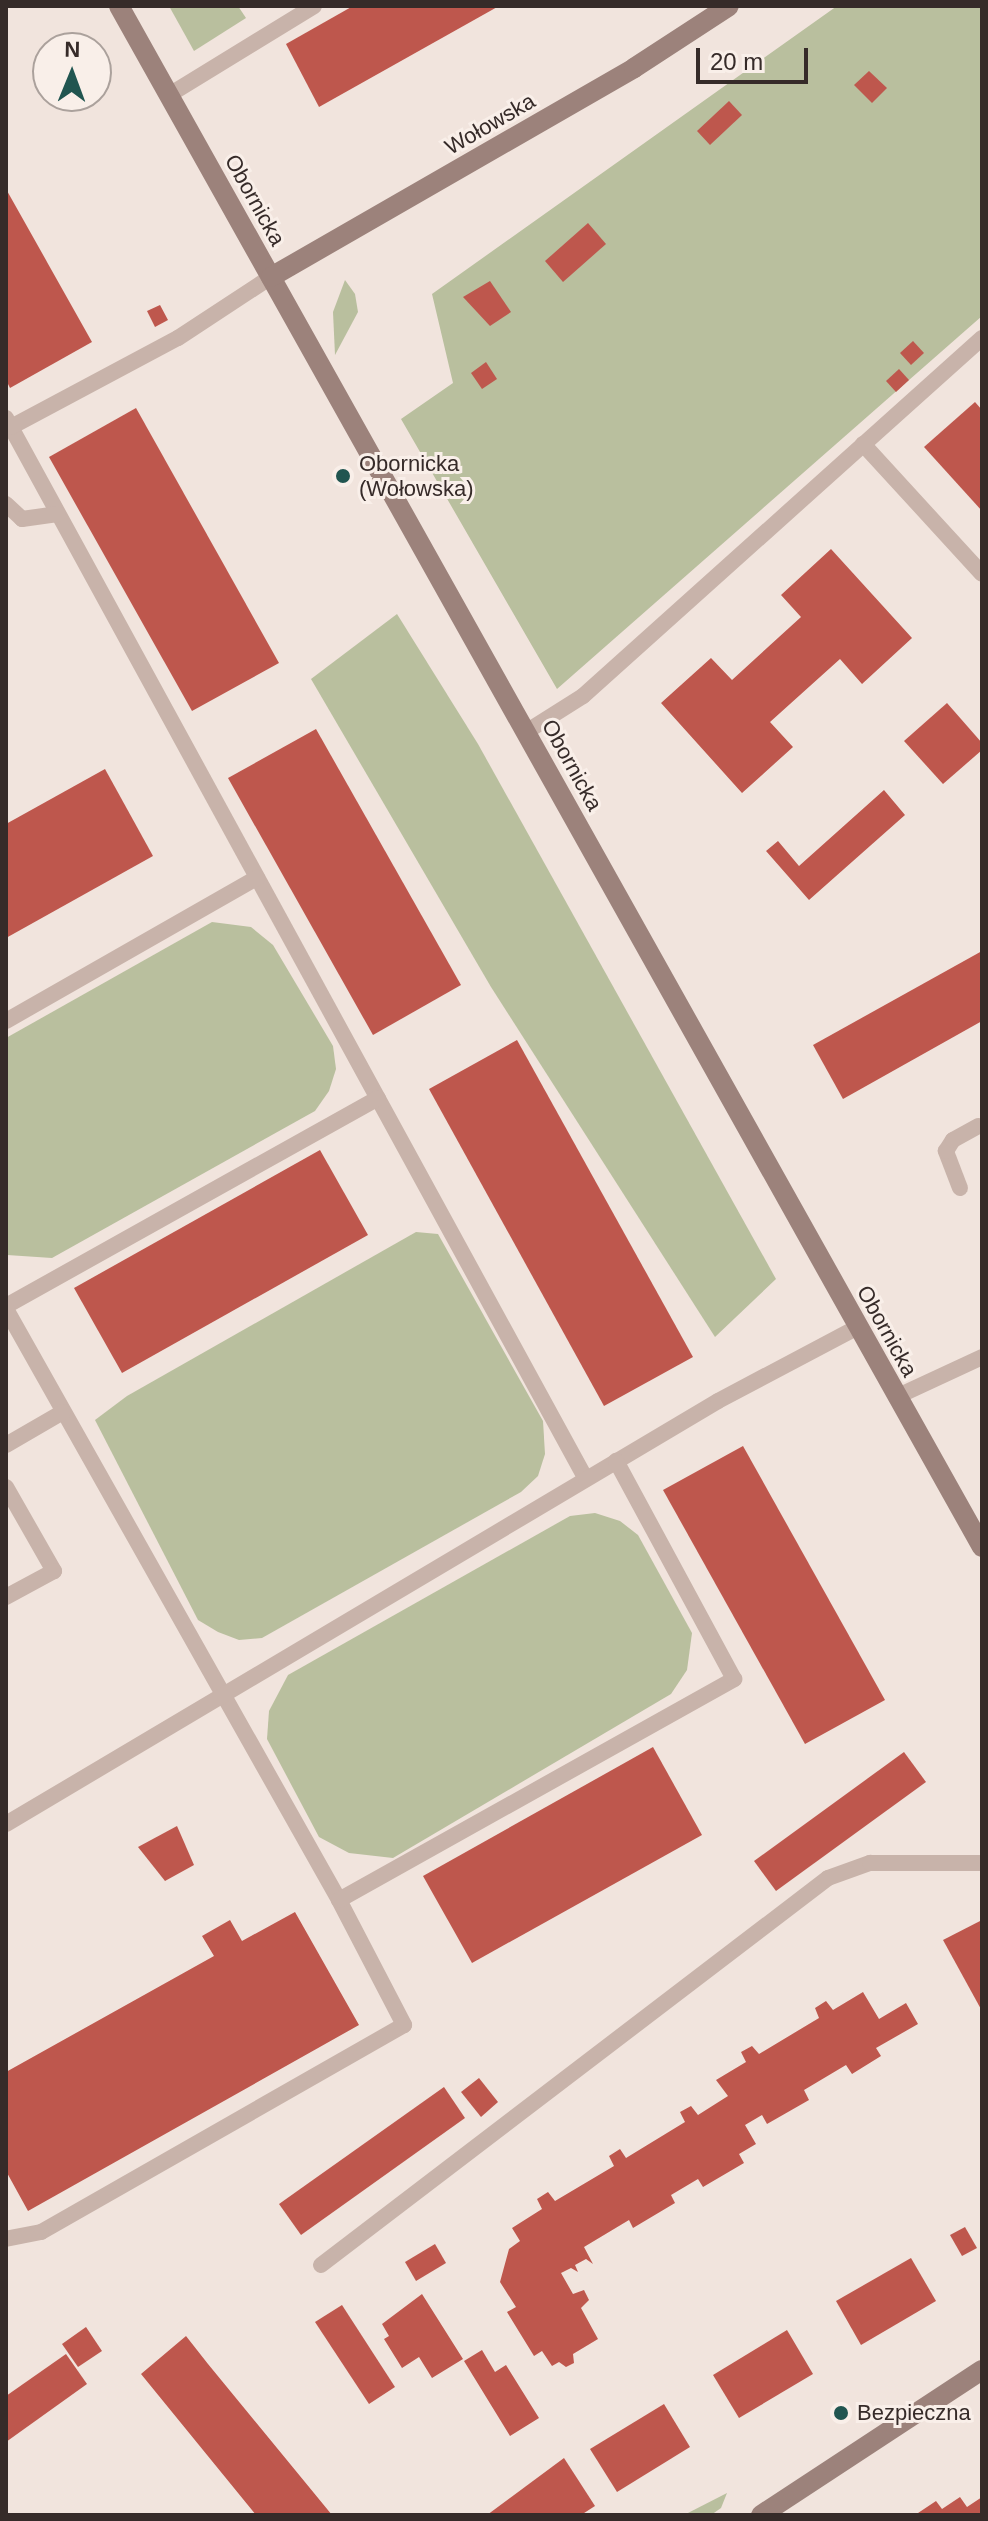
<!DOCTYPE html>
<meta charset="utf-8">
<style>
body{margin:0}
#map{position:relative;width:988px;height:2521px;overflow:hidden;background:#f1e4dd;font-family:Arial,sans-serif}
div>[style]{position:absolute}
[style*='--x']{left:calc(var(--x)*1px);top:calc(var(--y)*1px);width:calc(var(--w)*1px);rotate:calc(var(--a)*1deg)}
.green>*{inset:0;background:#b9bf9e}
.building>*{inset:0;background:#be574d}
.lane>*{height:16px;margin:-8px;padding:0 8px;transform-origin:8px;border-radius:8px;background:#c8b3aa}
.secondary>*{height:20px;margin:-10px;padding:0 10px;transform-origin:10px;border-radius:10px;background:#9c827b}
.dots>*{width:22px;height:22px;translate:-50% -50%;box-sizing:border-box;border:4px solid #f9efe9;border-radius:50%}
span{translate:-50% -50%;white-space:nowrap;text-align:center;line-height:1.15;-webkit-text-stroke:6px #f9efe9;paint-order:stroke}
.street-label{font-size:22px;color:#362b29}
.poi-label{font-size:22px;color:#362b29}
.left{translate:0 -50%;text-align:left}
.frame{position:absolute;inset:0;border:8px solid #362b29;pointer-events:none}
.north{position:absolute;left:32px;top:32px;width:80px;height:80px;box-sizing:border-box;background:#f9efe9;border:2px solid #aba19c;border-radius:50%;rotate:1deg;font-size:22px;font-weight:700;line-height:32px;text-align:center;color:#362b29}
.north::after{content:'';display:block;margin:auto;width:28px;height:36px;background:#215550;clip-path:polygon(50% 0,100% 100%,50% 72%,0 100%)}
.scale{position:absolute;left:696px;top:48px;width:112px;height:36px;box-sizing:border-box;border:4px solid #362b29;border-top:0;padding-left:10px;font-size:24px;line-height:28px;white-space:nowrap;color:#362b29;-webkit-text-stroke:6px #f9efe9;paint-order:stroke}
</style>
<div id="map">
<div class="green">
<div style="clip-path:polygon(169px 6px,238px 6px,246px 18px,194px 51px)"></div>
<div style="clip-path:polygon(837px 6px,982px 6px,982px 316px,557px 689px,401px 419px,453px 383px,432px 294px)"></div>
<div style="clip-path:polygon(345px 280px,355px 294px,358px 312px,335px 355px,333px 312px)"></div>
<div style="clip-path:polygon(397px 614px,478px 744px,776px 1279px,715px 1337px,491px 987px,311px 679px)"></div>
<div style="clip-path:polygon(212px 922px,251px 927px,273px 945px,333px 1046px,336px 1069px,329px 1091px,315px 1111px,52px 1258px,7px 1255px,6px 1038px)"></div>
<div style="clip-path:polygon(416px 1232px,438px 1234px,543px 1421px,545px 1454px,538px 1476px,521px 1492px,262px 1638px,239px 1640px,218px 1632px,198px 1620px,95px 1420px,127px 1396px)"></div>
<div style="clip-path:polygon(595px 1513px,620px 1521px,638px 1535px,692px 1633px,687px 1670px,671px 1694px,393px 1858px,349px 1853px,319px 1837px,267px 1739px,269px 1711px,288px 1675px,570px 1516px)"></div>
<div style="clip-path:polygon(727px 2493px,721px 2508px,711px 2515px,684px 2515px)"></div>
</div>
<div class="building">
<div style="clip-path:polygon(353px 6px,499px 6px,319px 107px,286px 44px)"></div>
<div style="clip-path:polygon(869px 71px,887px 88px,872px 103px,854px 85px)"></div>
<div style="clip-path:polygon(729px 101px,742px 115px,710px 145px,697px 131px)"></div>
<div style="clip-path:polygon(6px 189px,92px 342px,10px 388px,6px 380px)"></div>
<div style="clip-path:polygon(588px 223px,606px 244px,563px 282px,545px 261px)"></div>
<div style="clip-path:polygon(490px 281px,511px 312px,490px 326px,463px 297px)"></div>
<div style="clip-path:polygon(160px 305px,168px 320px,155px 327px,147px 311px)"></div>
<div style="clip-path:polygon(913px 341px,924px 353px,911px 365px,900px 353px)"></div>
<div style="clip-path:polygon(486px 362px,497px 379px,482px 389px,471px 373px)"></div>
<div style="clip-path:polygon(899px 369px,909px 380px,896px 392px,886px 381px)"></div>
<div style="clip-path:polygon(975px 402px,982px 410px,982px 511px,924px 447px)"></div>
<div style="clip-path:polygon(136px 408px,279px 663px,192px 711px,49px 457px)"></div>
<div style="clip-path:polygon(831px 549px,912px 638px,862px 684px,840px 659px,770px 722px,793px 747px,742px 793px,661px 703px,711px 658px,732px 680px,801px 617px,781px 595px)"></div>
<div style="clip-path:polygon(947px 703px,982px 743px,982px 750px,943px 784px,904px 741px)"></div>
<div style="clip-path:polygon(316px 729px,461px 985px,373px 1035px,228px 778px)"></div>
<div style="clip-path:polygon(105px 769px,153px 856px,6px 938px,6px 824px)"></div>
<div style="clip-path:polygon(884px 790px,905px 815px,809px 900px,766px 851px,778px 841px,799px 866px)"></div>
<div style="clip-path:polygon(982px 951px,982px 1021px,843px 1099px,813px 1045px)"></div>
<div style="clip-path:polygon(517px 1040px,693px 1357px,604px 1406px,429px 1089px)"></div>
<div style="clip-path:polygon(320px 1150px,368px 1235px,122px 1373px,74px 1288px)"></div>
<div style="clip-path:polygon(743px 1446px,885px 1700px,805px 1744px,663px 1490px)"></div>
<div style="clip-path:polygon(653px 1747px,702px 1835px,472px 1963px,423px 1876px)"></div>
<div style="clip-path:polygon(904px 1752px,926px 1782px,776px 1891px,754px 1861px)"></div>
<div style="clip-path:polygon(177px 1826px,194px 1865px,165px 1881px,138px 1847px)"></div>
<div style="clip-path:polygon(295px 1912px,359px 2025px,28px 2211px,6px 2171px,6px 2072px,214px 1956px,202px 1936px,230px 1920px,242px 1941px)"></div>
<div style="clip-path:polygon(982px 1920px,982px 2011px,943px 1940px)"></div>
<div style="clip-path:polygon(863px 1992px,879px 2019px,906px 2003px,918px 2024px,876px 2048px,881px 2056px,852px 2074px,846px 2065px,804px 2090px,809px 2100px,767px 2124px,762px 2115px,745px 2125px,756px 2144px,739px 2154px,744px 2163px,703px 2187px,698px 2179px,671px 2195px,675px 2203px,633px 2228px,629px 2220px,584px 2247px,593px 2264px,586px 2259px,575px 2265px,578px 2272px,571px 2268px,561px 2273px,573px 2294px,584px 2290px,589px 2300px,581px 2308px,598px 2339px,573px 2354px,574px 2363px,566px 2367px,559px 2362px,552px 2366px,542px 2351px,534px 2356px,507px 2312px,516px 2307px,500px 2282px,509px 2249px,520px 2241px,512px 2228px,542px 2209px,537px 2199px,548px 2192px,555px 2201px,614px 2166px,609px 2156px,620px 2149px,626px 2158px,685px 2122px,680px 2112px,691px 2106px,698px 2115px,728px 2096px,716px 2080px,746px 2062px,741px 2052px,752px 2046px,759px 2054px,819px 2018px,815px 2008px,826px 2001px,833px 2010px)"></div>
<div style="clip-path:polygon(479px 2078px,498px 2102px,481px 2117px,461px 2092px)"></div>
<div style="clip-path:polygon(444px 2087px,465px 2118px,301px 2235px,279px 2204px)"></div>
<div style="clip-path:polygon(965px 2227px,977px 2248px,962px 2256px,950px 2235px)"></div>
<div style="clip-path:polygon(435px 2244px,446px 2263px,416px 2281px,405px 2262px)"></div>
<div style="clip-path:polygon(911px 2258px,936px 2301px,861px 2345px,836px 2301px)"></div>
<div style="clip-path:polygon(422px 2294px,463px 2359px,432px 2378px,419px 2357px,402px 2368px,384px 2339px,389px 2336px,382px 2324px)"></div>
<div style="clip-path:polygon(342px 2305px,395px 2387px,369px 2404px,315px 2322px)"></div>
<div style="clip-path:polygon(86px 2327px,102px 2351px,78px 2367px,62px 2344px)"></div>
<div style="clip-path:polygon(787px 2330px,813px 2374px,739px 2418px,713px 2375px)"></div>
<div style="clip-path:polygon(186px 2336px,208px 2364px,332px 2515px,256px 2515px,141px 2374px)"></div>
<div style="clip-path:polygon(482px 2350px,495px 2372px,506px 2365px,539px 2418px,510px 2436px,464px 2361px)"></div>
<div style="clip-path:polygon(66px 2354px,87px 2384px,6px 2442px,6px 2396px)"></div>
<div style="clip-path:polygon(664px 2404px,690px 2447px,617px 2492px,590px 2449px)"></div>
<div style="clip-path:polygon(564px 2458px,595px 2506px,581px 2515px,487px 2515px)"></div>
<div style="clip-path:polygon(960px 2497px,967px 2507px,982px 2497px,982px 2515px,915px 2515px,936px 2501px,942px 2509px)"></div>
</div>
<div class="lane">
<div style="--x:169;--y:95;--w:170;--a:-31.5"></div>
<div style="--x:6;--y:418;--w:1209;--a:61.34"></div>
<div style="--x:11;--y:427;--w:189;--a:-28.1"></div>
<div style="--x:178;--y:338;--w:111;--a:-33.3"></div>
<div style="--x:863;--y:444;--w:176;--a:47.5"></div>
<div style="--x:6;--y:504;--w:22;--a:43"></div>
<div style="--x:22;--y:519;--w:36;--a:-8"></div>
<div style="--x:526;--y:732;--w:67;--a:-32.3"></div>
<div style="--x:583;--y:696;--w:536;--a:-41.9"></div>
<div style="--x:6;--y:1021;--w:289;--a:-29.7"></div>
<div style="--x:960;--y:1188;--w:40;--a:-111"></div>
<div style="--x:946;--y:1151;--w:13;--a:-58"></div>
<div style="--x:953;--y:1140;--w:29;--a:-29"></div>
<div style="--x:6;--y:1306;--w:426;--a:-29.2"></div>
<div style="--x:6;--y:1309;--w:678;--a:60.6"></div>
<div style="--x:339;--y:1900;--w:141;--a:62.5"></div>
<div style="--x:404;--y:2025;--w:418;--a:150.3"></div>
<div style="--x:41;--y:2232;--w:36;--a:169"></div>
<div style="--x:896;--y:1397;--w:95;--a:-24.9"></div>
<div style="--x:6;--y:1445;--w:66;--a:-30.1"></div>
<div style="--x:6;--y:1487;--w:97;--a:60.3"></div>
<div style="--x:54;--y:1571;--w:55;--a:151.6"></div>
<div style="--x:6;--y:1824;--w:828;--a:-30.71"></div>
<div style="--x:718;--y:1401;--w:158;--a:-27.9"></div>
<div style="--x:339;--y:1900;--w:453;--a:-29.2"></div>
<div style="--x:734;--y:1679;--w:248;--a:-118.4"></div>
<div style="--x:321;--y:2265;--w:638;--a:-37.35"></div>
<div style="--x:828;--y:1878;--w:45;--a:-19.7"></div>
<div style="--x:870;--y:1863;--w:112;--a:0"></div>
</div>
<div class="secondary">
<div style="--x:119;--y:6;--w:1766;--a:60.75"></div>
<div style="--x:271;--y:277;--w:419;--a:-29.9"></div>
<div style="--x:634;--y:68;--w:113;--a:-33.1"></div>
<div style="--x:761;--y:2515;--w:264;--a:-33.3"></div>
</div>
<div class="dots">
<div style="left:343px;top:476px;background:#215550"></div>
<div style="left:841px;top:2413px;background:#215550"></div>
</div>
<div class="street-label">
<span style="left:490px;top:124px;rotate:-30deg">Wołowska</span>
<span style="left:255px;top:200px;rotate:61deg">Obornicka</span>
<span style="left:572px;top:765px;rotate:61deg">Obornicka</span>
<span style="left:887px;top:1331px;rotate:61deg">Obornicka</span>
</div>
<div class="poi-label">
<span class="left" style="left:359px;top:476px">Obornicka<br>(Wołowska)</span>
<span class="left" style="left:857px;top:2413px">Bezpieczna</span>
</div>
<div class="frame"></div>
<div class="north">N</div>
<div class="scale">20 m</div>
</div>
